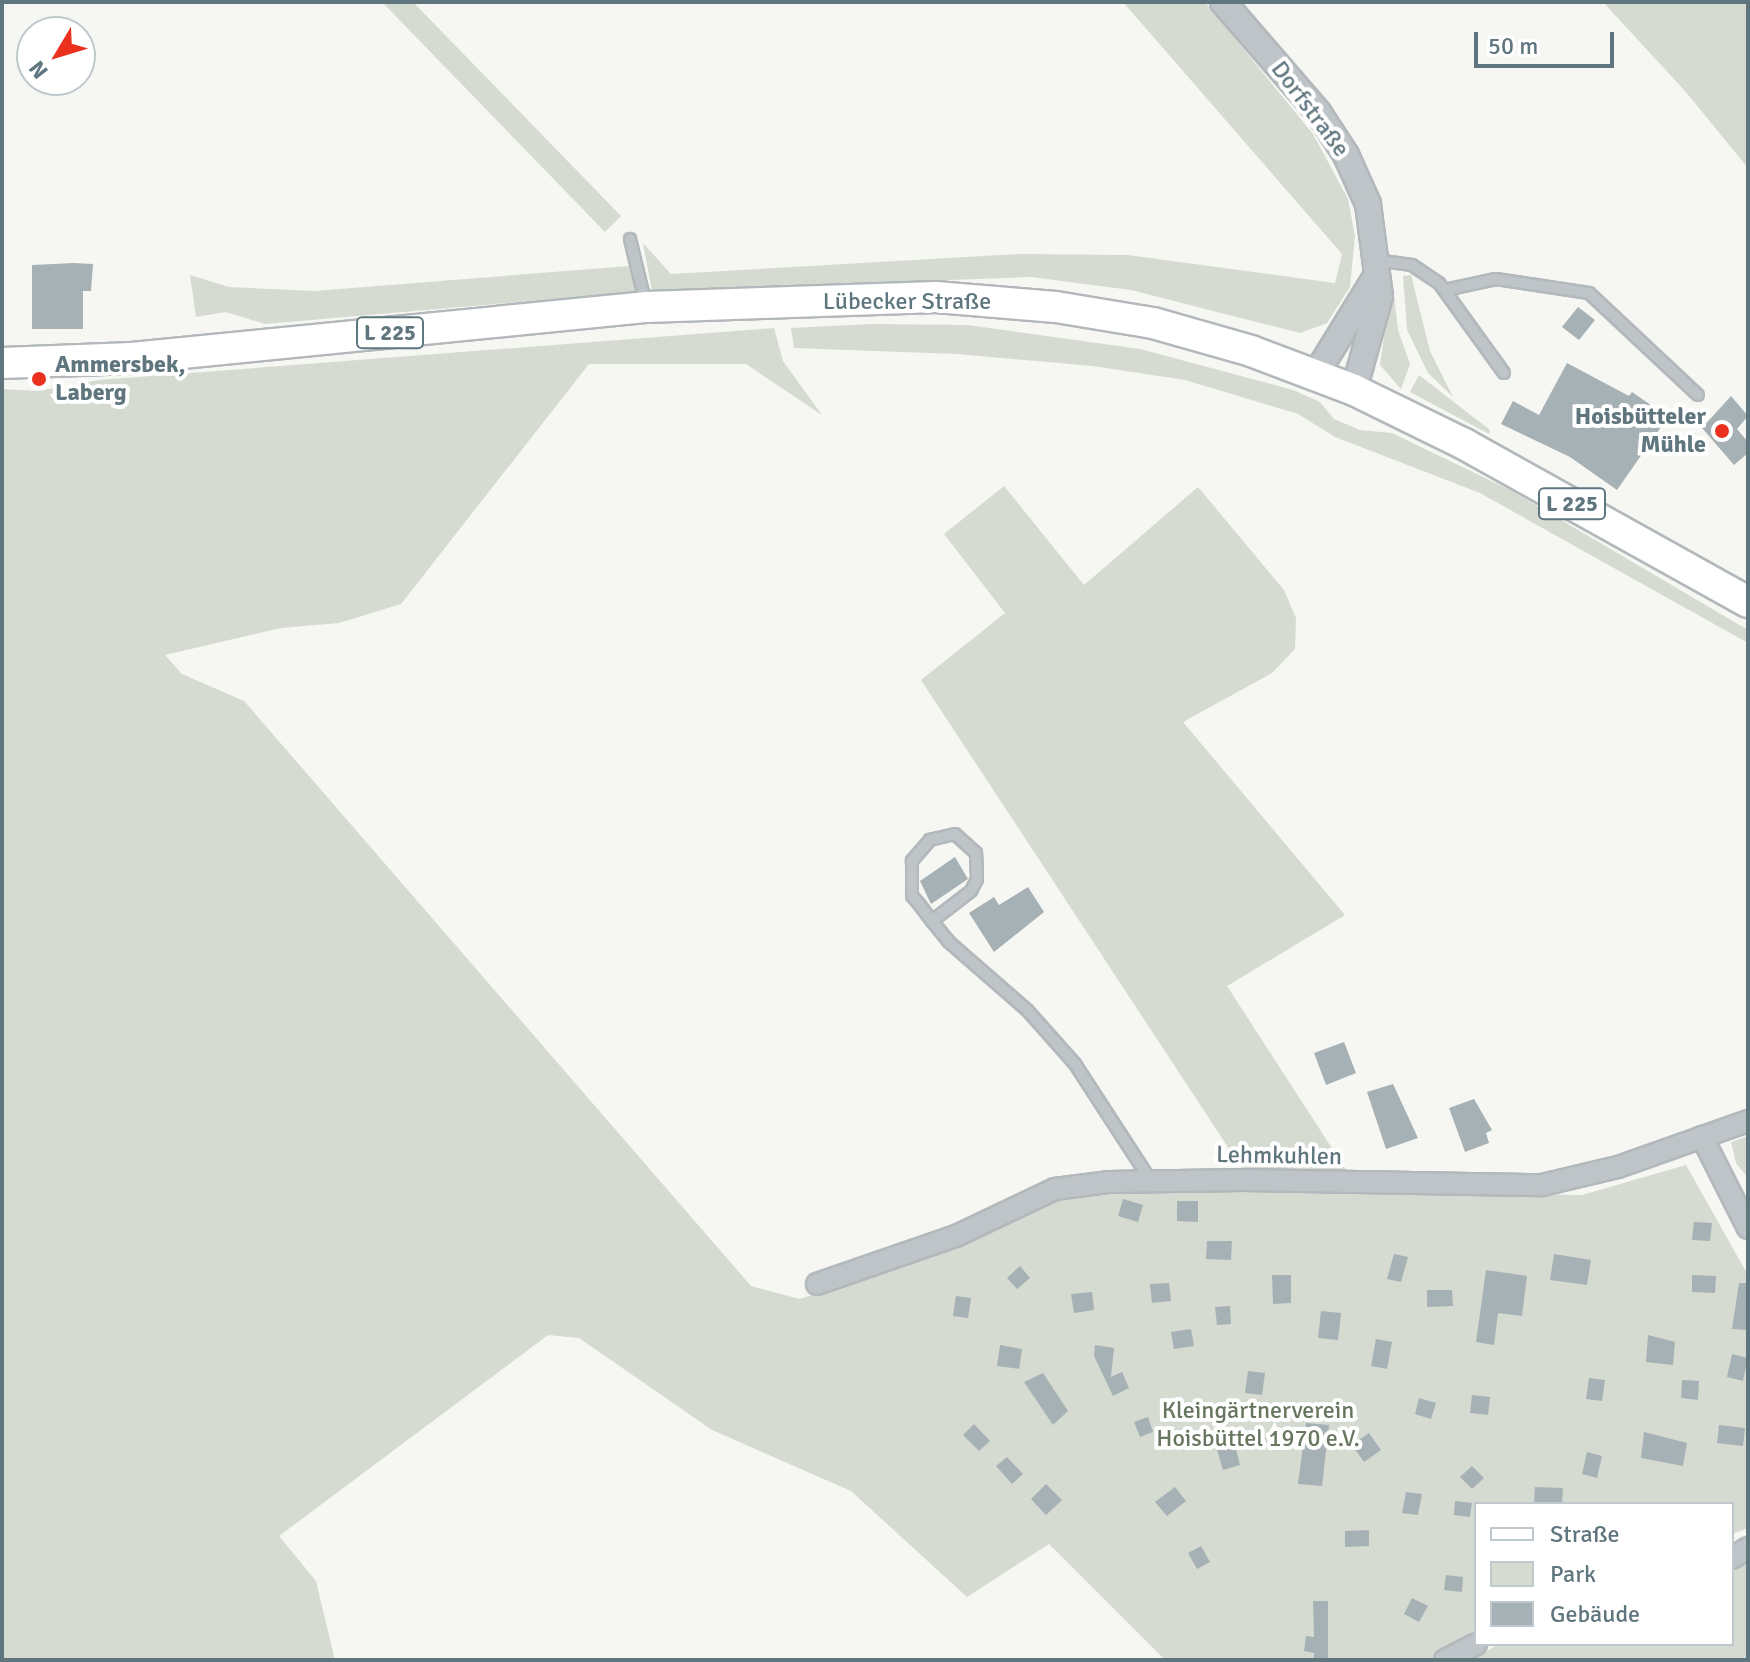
<!DOCTYPE html>
<meta charset="utf-8">
<style>
body{margin:0}
#map{position:relative;width:1750px;height:1662px;overflow:hidden;background:#f6f6f2;font-family:Signika,sans-serif}
div>[style]{position:absolute}
[style*='--x']{left:calc(var(--x)*1px);top:calc(var(--y)*1px);width:calc(var(--w)*1px);rotate:calc(var(--a)*1deg)}
.green>*{inset:0;background:#d6dbd1}
.building>*{inset:0;background:#a6b1b5}
.roads{filter:drop-shadow(2px 0 #b2b8bb) drop-shadow(-2px 0 #b2b8bb) drop-shadow(0 2px #b2b8bb) drop-shadow(0 -2px #b2b8bb)}
.service>*{height:10px;margin:-5px;padding:0 5px;transform-origin:5px;border-radius:5px;background:#bec4c7}
.minor>*{height:20px;margin:-10px;padding:0 10px;transform-origin:10px;border-radius:10px;background:#bec4c7}
.tertiary>*{height:24px;margin:-12px;padding:0 12px;transform-origin:12px;border-radius:12px;background:#bec4c7}
.primary>*{height:30px;margin:-15px;padding:0 15px;transform-origin:15px;border-radius:15px;background:#fff}
.dots>*{width:22px;height:22px;translate:-50% -50%;box-sizing:border-box;border:4px solid #fff;border-radius:50%}
span{translate:-50% -50%;white-space:nowrap;text-align:center;line-height:1.15;-webkit-text-stroke:8px #fff;paint-order:stroke}
.shield-label span{padding:2px 6px;background:#fff;border:2px solid;border-radius:6px;-webkit-text-stroke-width:0}
.shield-label{font-size:22px;color:#60767f;font-weight:700}
.street-label{font-size:24px;color:#60767f}
.poi-label{font-size:24px;color:#60767f;font-weight:700}
.left{translate:0 -50%;text-align:left}
.right{translate:-100% -50%;text-align:right}
.park-label{font-size:24px;color:#67775f}
.frame{position:absolute;inset:0;border:4px solid #60767f;pointer-events:none}
.legend{position:absolute;left:1474px;top:1502px;width:260px;height:144px;box-sizing:border-box;background:#fff;border:2px solid #bfc8cc;margin:0;padding:10px 14px;list-style:none;font-size:24px;color:#60767f}
.legend li{display:flex;align-items:center;gap:16px;height:40px}
.legend b{width:40px;border:2px solid #bfc8cc}
.north{position:absolute;left:16px;top:16px;width:80px;height:80px;box-sizing:border-box;background:#fff;border:2px solid #bfc8cc;border-radius:50%;rotate:232deg;font-size:22px;font-weight:700;line-height:32px;text-align:center;color:#60767f}
.north::after{content:'';display:block;margin:auto;width:28px;height:36px;background:#ea311f;clip-path:polygon(50% 0,100% 100%,50% 72%,0 100%)}
.scale{position:absolute;left:1474px;top:32px;width:140px;height:36px;box-sizing:border-box;border:4px solid #60767f;border-top:0;padding-left:10px;font-size:24px;line-height:28px;white-space:nowrap;color:#60767f;-webkit-text-stroke:6px #fff;paint-order:stroke}
</style>
<div id="map">
<div class="green">
<div style="clip-path:polygon(382px 2px,413px 2px,621px 216px,605px 232px)"></div>
<div style="clip-path:polygon(1123px 2px,1205px 2px,1313px 134px,1348px 199px,1355px 236px,1350px 287px,1327px 323px,1300px 333px,1131px 290px,1031px 277px,652px 291px,643px 243px,671px 274px,1019px 254px,1128px 255px,1335px 283px,1342px 254px)"></div>
<div style="clip-path:polygon(1603px 2px,1748px 2px,1748px 168px,1685px 91px)"></div>
<div style="clip-path:polygon(629px 266px,636px 292px,265px 324px,226px 312px,196px 317px,190px 275px,229px 287px,314px 291px)"></div>
<div style="clip-path:polygon(1411px 275px,1430px 351px,1453px 397px,1428px 373px,1407px 330px,1403px 276px)"></div>
<div style="clip-path:polygon(1392px 278px,1398px 330px,1410px 364px,1401px 389px,1380px 365px)"></div>
<div style="clip-path:polygon(872px 324px,968px 325px,1140px 349px,1293px 390px,1320px 402px,1334px 419px,1360px 430px,1392px 433px,1512px 491px,1748px 630px,1748px 643px,1480px 493px,1335px 437px,1298px 414px,1185px 380px,1093px 366px,957px 354px,794px 348px,791px 328px)"></div>
<div style="clip-path:polygon(774px 328px,783px 361px,822px 415px,746px 364px,589px 364px,401px 604px,339px 623px,281px 628px,165px 655px,182px 674px,244px 701px,751px 1286px,800px 1299px,977px 1238px,1034px 1202px,1088px 1187px,1582px 1195px,1686px 1165px,1748px 1275px,1748px 1528px,1732px 1534px,1732px 1504px,1476px 1504px,1476px 1630px,1428px 1660px,1165px 1660px,1049px 1544px,967px 1597px,851px 1491px,712px 1430px,579px 1338px,548px 1335px,279px 1536px,316px 1581px,335px 1660px,2px 1660px,2px 389px,39px 391px,99px 380px)"></div>
<div style="clip-path:polygon(1419px 375px,1490px 430px,1489px 434px,1410px 392px)"></div>
<div style="clip-path:polygon(1004px 486px,1084px 585px,1198px 487px,1284px 590px,1296px 618px,1295px 649px,1272px 673px,1183px 722px,1345px 915px,1227px 986px,1348px 1173px,1243px 1170px,921px 680px,1005px 613px,944px 534px)"></div>
<div style="clip-path:polygon(1748px 1136px,1748px 1178px,1736px 1163px,1731px 1142px)"></div>
<div style="clip-path:polygon(1748px 1560px,1748px 1660px,1474px 1660px,1498px 1644px,1732px 1644px,1732px 1565px)"></div>
</div>
<div class="building">
<div style="clip-path:polygon(74px 263px,93px 264px,91px 291px,83px 291px,83px 329px,32px 329px,32px 265px)"></div>
<div style="clip-path:polygon(1578px 307px,1595px 320px,1579px 340px,1562px 327px)"></div>
<div style="clip-path:polygon(1567px 363px,1629px 396px,1632px 392px,1668px 417px,1617px 490px,1570px 457px,1501px 424px,1513px 401px,1539px 415px)"></div>
<div style="clip-path:polygon(1731px 396px,1748px 416px,1737px 429px,1748px 442px,1748px 453px,1734px 465px,1702px 428px)"></div>
<div style="clip-path:polygon(955px 857px,968px 879px,931px 904px,920px 881px)"></div>
<div style="clip-path:polygon(1028px 887px,1044px 912px,994px 952px,969px 913px,994px 897px,999px 905px)"></div>
<div style="clip-path:polygon(1344px 1042px,1356px 1073px,1326px 1085px,1314px 1053px)"></div>
<div style="clip-path:polygon(1393px 1084px,1418px 1138px,1386px 1149px,1367px 1092px)"></div>
<div style="clip-path:polygon(1474px 1099px,1492px 1130px,1486px 1133px,1489px 1143px,1465px 1152px,1449px 1108px)"></div>
<div style="clip-path:polygon(1123px 1199px,1143px 1205px,1138px 1222px,1118px 1216px)"></div>
<div style="clip-path:polygon(1177px 1201px,1198px 1201px,1198px 1222px,1177px 1221px)"></div>
<div style="clip-path:polygon(1694px 1222px,1712px 1223px,1710px 1241px,1692px 1240px)"></div>
<div style="clip-path:polygon(1207px 1241px,1232px 1241px,1231px 1260px,1206px 1259px)"></div>
<div style="clip-path:polygon(1394px 1254px,1408px 1257px,1401px 1282px,1387px 1279px)"></div>
<div style="clip-path:polygon(1554px 1254px,1591px 1260px,1587px 1285px,1550px 1280px)"></div>
<div style="clip-path:polygon(1020px 1266px,1030px 1278px,1017px 1289px,1007px 1278px)"></div>
<div style="clip-path:polygon(1486px 1270px,1527px 1276px,1522px 1316px,1498px 1313px,1494px 1345px,1476px 1342px)"></div>
<div style="clip-path:polygon(1272px 1275px,1291px 1275px,1291px 1303px,1273px 1304px)"></div>
<div style="clip-path:polygon(1692px 1275px,1716px 1276px,1715px 1293px,1692px 1292px)"></div>
<div style="clip-path:polygon(1169px 1283px,1171px 1301px,1152px 1303px,1150px 1284px)"></div>
<div style="clip-path:polygon(1739px 1283px,1748px 1283px,1748px 1330px,1732px 1329px)"></div>
<div style="clip-path:polygon(1427px 1290px,1452px 1290px,1453px 1306px,1427px 1307px)"></div>
<div style="clip-path:polygon(1092px 1292px,1094px 1310px,1074px 1313px,1071px 1294px)"></div>
<div style="clip-path:polygon(956px 1296px,971px 1298px,968px 1318px,953px 1316px)"></div>
<div style="clip-path:polygon(1230px 1306px,1231px 1324px,1217px 1325px,1215px 1307px)"></div>
<div style="clip-path:polygon(1321px 1311px,1341px 1313px,1338px 1340px,1318px 1338px)"></div>
<div style="clip-path:polygon(1191px 1329px,1194px 1346px,1174px 1349px,1171px 1332px)"></div>
<div style="clip-path:polygon(1648px 1335px,1675px 1342px,1673px 1365px,1646px 1362px)"></div>
<div style="clip-path:polygon(1376px 1339px,1392px 1342px,1387px 1369px,1371px 1366px)"></div>
<div style="clip-path:polygon(1000px 1345px,1022px 1349px,1019px 1369px,997px 1366px)"></div>
<div style="clip-path:polygon(1095px 1345px,1114px 1348px,1111px 1377px,1122px 1372px,1129px 1388px,1113px 1396px,1094px 1356px)"></div>
<div style="clip-path:polygon(1732px 1354px,1748px 1358px,1743px 1381px,1727px 1377px)"></div>
<div style="clip-path:polygon(1248px 1371px,1265px 1373px,1262px 1395px,1245px 1393px)"></div>
<div style="clip-path:polygon(1043px 1373px,1068px 1411px,1053px 1425px,1024px 1382px)"></div>
<div style="clip-path:polygon(1589px 1378px,1605px 1380px,1602px 1401px,1586px 1399px)"></div>
<div style="clip-path:polygon(1682px 1380px,1699px 1381px,1698px 1400px,1681px 1398px)"></div>
<div style="clip-path:polygon(1472px 1395px,1490px 1397px,1488px 1415px,1470px 1413px)"></div>
<div style="clip-path:polygon(1419px 1398px,1436px 1403px,1431px 1419px,1415px 1414px)"></div>
<div style="clip-path:polygon(1148px 1417px,1153px 1432px,1140px 1437px,1134px 1422px)"></div>
<div style="clip-path:polygon(1306px 1423px,1329px 1425px,1322px 1486px,1298px 1484px)"></div>
<div style="clip-path:polygon(974px 1424px,990px 1441px,979px 1451px,963px 1435px)"></div>
<div style="clip-path:polygon(1719px 1425px,1745px 1428px,1743px 1446px,1717px 1443px)"></div>
<div style="clip-path:polygon(1644px 1432px,1687px 1443px,1683px 1466px,1641px 1458px)"></div>
<div style="clip-path:polygon(1369px 1433px,1381px 1450px,1364px 1462px,1352px 1445px)"></div>
<div style="clip-path:polygon(1235px 1445px,1240px 1465px,1223px 1470px,1217px 1450px)"></div>
<div style="clip-path:polygon(1587px 1452px,1602px 1456px,1597px 1478px,1582px 1474px)"></div>
<div style="clip-path:polygon(1007px 1457px,1023px 1474px,1012px 1484px,996px 1466px)"></div>
<div style="clip-path:polygon(1472px 1466px,1484px 1478px,1472px 1489px,1460px 1477px)"></div>
<div style="clip-path:polygon(1046px 1484px,1062px 1500px,1046px 1515px,1031px 1499px)"></div>
<div style="clip-path:polygon(1175px 1487px,1186px 1501px,1167px 1516px,1155px 1502px)"></div>
<div style="clip-path:polygon(1535px 1487px,1563px 1488px,1562px 1504px,1534px 1504px)"></div>
<div style="clip-path:polygon(1406px 1492px,1422px 1494px,1418px 1515px,1402px 1513px)"></div>
<div style="clip-path:polygon(1455px 1501px,1472px 1503px,1470px 1517px,1454px 1515px)"></div>
<div style="clip-path:polygon(1369px 1530px,1369px 1546px,1345px 1547px,1345px 1531px)"></div>
<div style="clip-path:polygon(1201px 1546px,1210px 1562px,1197px 1569px,1188px 1553px)"></div>
<div style="clip-path:polygon(1446px 1575px,1463px 1577px,1462px 1592px,1444px 1590px)"></div>
<div style="clip-path:polygon(1412px 1598px,1428px 1606px,1419px 1622px,1404px 1614px)"></div>
<div style="clip-path:polygon(1313px 1601px,1328px 1601px,1328px 1660px,1314px 1660px,1314px 1653px,1304px 1651px,1306px 1636px,1314px 1637px)"></div>
</div>
<div class="roads">
<div class="service">
<div style="--x:630;--y:239;--w:68;--a:76.4"></div>
<div style="--x:1376;--y:260;--w:36;--a:8"></div>
<div style="--x:1412;--y:265;--w:32;--a:34"></div>
<div style="--x:1439;--y:283;--w:111;--a:54.2"></div>
<div style="--x:1445;--y:290;--w:52;--a:-12.2"></div>
<div style="--x:1496;--y:279;--w:94;--a:8.6"></div>
<div style="--x:1589;--y:293;--w:149;--a:43.1"></div>
<div style="--x:932;--y:921;--w:49;--a:-37.6"></div>
<div style="--x:971;--y:891;--w:13;--a:-63"></div>
<div style="--x:977;--y:879;--w:26;--a:-92"></div>
<div style="--x:976;--y:853;--w:28;--a:-138"></div>
<div style="--x:955;--y:834;--w:26;--a:167"></div>
<div style="--x:930;--y:840;--w:28;--a:131"></div>
<div style="--x:912;--y:861;--w:35;--a:90"></div>
<div style="--x:912;--y:896;--w:11;--a:49"></div>
<div style="--x:919;--y:904;--w:21;--a:53"></div>
<div style="--x:932;--y:921;--w:27;--a:51"></div>
<div style="--x:949;--y:942;--w:105;--a:41.1"></div>
<div style="--x:1028;--y:1011;--w:71;--a:48.4"></div>
<div style="--x:1075;--y:1064;--w:140;--a:57"></div>
</div>
<div class="minor">
<div style="--x:1702;--y:1137;--w:102;--a:63.2"></div>
<div style="--x:817;--y:1284;--w:147;--a:-19.1"></div>
<div style="--x:956;--y:1236;--w:110;--a:-25.4"></div>
<div style="--x:1055;--y:1189;--w:53;--a:-7.5"></div>
<div style="--x:1108;--y:1182;--w:136;--a:-0.8"></div>
<div style="--x:1244;--y:1180;--w:298;--a:1"></div>
<div style="--x:1542;--y:1185;--w:78;--a:-13.3"></div>
<div style="--x:1618;--y:1167;--w:138;--a:-19.5"></div>
<div style="--x:1732;--y:1558;--w:19;--a:-32"></div>
<div style="--x:1445;--y:1660;--w:35;--a:-27"></div>
</div>
<div class="tertiary">
<div style="--x:1223;--y:2;--w:145;--a:49.2"></div>
<div style="--x:1318;--y:112;--w:51;--a:56.9"></div>
<div style="--x:1346;--y:155;--w:54;--a:65.8"></div>
<div style="--x:1368;--y:204;--w:93;--a:82.6"></div>
<div style="--x:1380;--y:296;--w:98;--a:105.5"></div>
<div style="--x:1316;--y:374;--w:113;--a:-58.4"></div>
</div>
<div class="primary">
<div style="--x:2;--y:363;--w:130;--a:-2.2"></div>
<div style="--x:132;--y:358;--w:518;--a:-5.66"></div>
<div style="--x:647;--y:307;--w:289;--a:-2"></div>
<div style="--x:936;--y:297;--w:120;--a:4.8"></div>
<div style="--x:1056;--y:307;--w:98;--a:9.4"></div>
<div style="--x:1153;--y:323;--w:102;--a:15.9"></div>
<div style="--x:1251;--y:351;--w:110;--a:20.7"></div>
<div style="--x:1354;--y:390;--w:123;--a:26.1"></div>
<div style="--x:1464;--y:444;--w:325;--a:29.1"></div>
</div>
</div>
<div class="dots">
<div style="left:39px;top:379px;background:#ea311f"></div>
<div style="left:1722px;top:431px;background:#ea311f"></div>
</div>
<div class="shield-label">
<span style="left:390px;top:333px">L 225</span>
<span style="left:1572px;top:504px">L 225</span>
</div>
<div class="street-label">
<span style="left:1310px;top:109px;rotate:53deg">Dorfstraße</span>
<span style="left:907px;top:302px">Lübecker Straße</span>
<span style="left:1279px;top:1156px;rotate:1deg">Lehmkuhlen</span>
</div>
<div class="poi-label">
<span class="left" style="left:55px;top:379px">Ammersbek,<br>Laberg</span>
<span class="right" style="left:1706px;top:431px">Hoisbütteler<br>Mühle</span>
</div>
<div class="park-label">
<span style="left:1258px;top:1425px">Kleingärtnerverein<br>Hoisbüttel 1970 e.V.</span>
</div>
<div class="frame"></div>
<ul class="legend">
<li><b style="height:10px;background:#fff"></b>Straße</li>
<li><b style="height:22px;background:#d6dbd1"></b>Park</li>
<li><b style="height:22px;background:#a6b1b5"></b>Gebäude</li>
</ul>
<div class="north">N</div>
<div class="scale">50 m</div>
</div>
